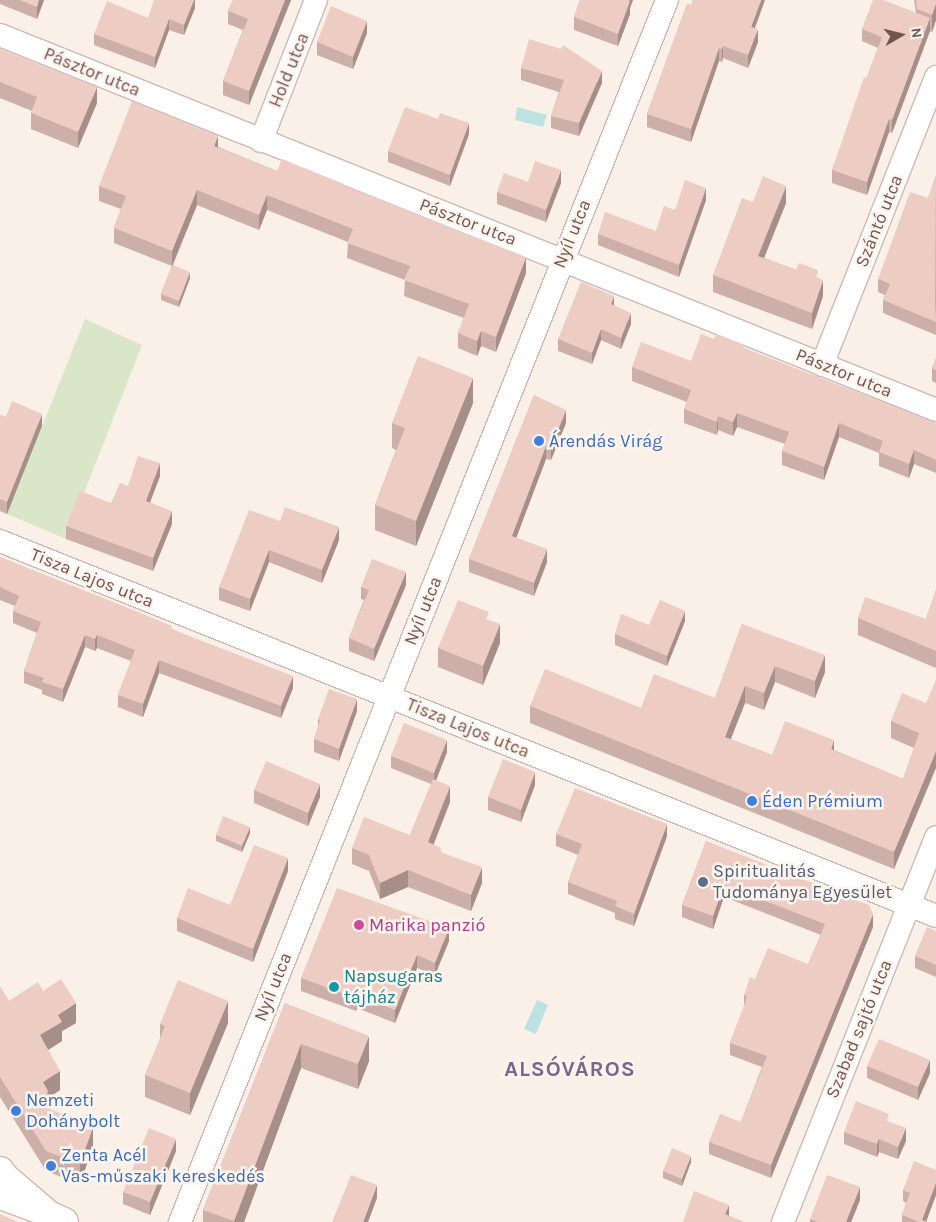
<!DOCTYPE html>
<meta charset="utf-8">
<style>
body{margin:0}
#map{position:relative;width:936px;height:1222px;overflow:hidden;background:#faf0e8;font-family:Karla,sans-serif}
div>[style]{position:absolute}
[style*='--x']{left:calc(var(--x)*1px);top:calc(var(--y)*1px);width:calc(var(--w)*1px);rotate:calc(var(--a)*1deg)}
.green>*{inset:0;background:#dae6c8}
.water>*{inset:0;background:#bee2e1}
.roads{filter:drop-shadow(1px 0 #cdb9b2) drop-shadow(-1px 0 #cdb9b2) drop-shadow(0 1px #cdb9b2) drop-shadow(0 -1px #cdb9b2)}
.street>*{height:22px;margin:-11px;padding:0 11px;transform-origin:11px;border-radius:11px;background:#fff}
.secondary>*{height:28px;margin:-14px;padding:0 14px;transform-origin:14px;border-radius:14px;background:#fff}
.wall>*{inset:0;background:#ccafa8}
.shaded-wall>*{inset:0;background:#a68f88}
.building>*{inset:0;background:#edccc3}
.dots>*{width:14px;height:14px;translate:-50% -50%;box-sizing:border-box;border:2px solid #fdf4ee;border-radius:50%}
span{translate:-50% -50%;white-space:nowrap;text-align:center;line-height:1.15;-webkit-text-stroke:5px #fdf4ee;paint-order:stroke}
.street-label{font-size:18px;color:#71554f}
.shop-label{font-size:18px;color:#366cbe}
.left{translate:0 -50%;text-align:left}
.service-label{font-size:18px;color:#4e5e75}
.hotel-label{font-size:18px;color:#b23c85}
.culture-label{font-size:18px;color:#0d838f}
.district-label{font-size:22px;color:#7a668d;font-weight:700;letter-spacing:1px}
.north{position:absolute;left:876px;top:10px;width:50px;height:50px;-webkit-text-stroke:4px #fdf4ee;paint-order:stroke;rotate:82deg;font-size:14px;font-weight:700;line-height:20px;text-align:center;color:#71554f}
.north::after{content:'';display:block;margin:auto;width:18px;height:22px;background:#71554f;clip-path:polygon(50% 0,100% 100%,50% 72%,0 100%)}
</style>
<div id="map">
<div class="green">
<div style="clip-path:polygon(85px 319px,142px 345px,66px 539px,7px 514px)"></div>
</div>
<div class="water">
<div style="clip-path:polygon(517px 107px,547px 115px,543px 127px,515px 120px)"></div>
<div style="clip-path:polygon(537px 1000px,548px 1005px,536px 1034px,524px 1029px)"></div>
</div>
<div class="roads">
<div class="street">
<div style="--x:0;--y:35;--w:1008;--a:21.83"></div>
<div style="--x:261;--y:141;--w:151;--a:-68.7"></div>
<div style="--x:822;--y:365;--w:310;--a:-68.4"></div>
<div style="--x:0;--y:541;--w:1008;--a:21.83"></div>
<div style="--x:0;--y:1198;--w:44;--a:20.1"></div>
<div style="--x:180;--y:1222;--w:1315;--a:-68.27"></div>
<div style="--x:783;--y:1222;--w:414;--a:-68.3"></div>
</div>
<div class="secondary">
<div style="--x:0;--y:1171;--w:7;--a:56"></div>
<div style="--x:4;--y:1177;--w:60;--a:40.3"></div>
<div style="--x:50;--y:1216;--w:15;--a:23"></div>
</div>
</div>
<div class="wall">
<div style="clip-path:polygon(0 0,44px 0,37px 19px,0 4px)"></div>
<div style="clip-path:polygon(195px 0,195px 8px,184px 35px,169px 30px,155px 68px,94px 45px,94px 34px,148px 18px)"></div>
<div style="clip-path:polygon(233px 0,291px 0,249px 105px,223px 95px,223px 81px,243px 30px,228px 24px,228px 11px)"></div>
<div style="clip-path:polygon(580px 0,633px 0,630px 8px,630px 14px,618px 46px,574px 30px,574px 17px)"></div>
<div style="clip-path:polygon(914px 0,936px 0,936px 20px,932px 32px,930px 31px,892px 133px,889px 132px,867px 195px,832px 183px,832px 170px,878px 48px,862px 41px,862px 29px,916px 13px)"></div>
<div style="clip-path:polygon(687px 4px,755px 28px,758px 42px,748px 68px,723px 58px,722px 62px,719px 61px,691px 142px,647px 127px,647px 114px)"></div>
<div style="clip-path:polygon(367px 33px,353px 69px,317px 55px,317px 42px)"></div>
<div style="clip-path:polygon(0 49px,97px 103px,78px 148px,31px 129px,31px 113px,32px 111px,0 98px)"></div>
<div style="clip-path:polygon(521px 68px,602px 83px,579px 136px,551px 128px,551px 116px,559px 92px,521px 80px)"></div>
<div style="clip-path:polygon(469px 134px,450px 186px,388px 162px,388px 151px)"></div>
<div style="clip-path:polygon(218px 147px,277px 171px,344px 186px,526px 273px,496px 352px,481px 346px,477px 356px,458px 348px,458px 333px,464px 318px,404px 296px,405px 280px,347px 258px,348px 242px,267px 210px,259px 230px,197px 205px,173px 265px,190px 278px,179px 307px,161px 300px,161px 294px,172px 266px,114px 243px,114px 228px,121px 209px,99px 201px,99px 186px)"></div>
<div style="clip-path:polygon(936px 176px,936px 335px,883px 313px,883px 300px,885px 295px,878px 292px,878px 279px,928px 198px)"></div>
<div style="clip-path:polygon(528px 182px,561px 183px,546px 222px,497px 204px,497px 192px)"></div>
<div style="clip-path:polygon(706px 200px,679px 277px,598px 245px,598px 234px,656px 231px,675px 210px)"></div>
<div style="clip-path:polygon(753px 202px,786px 203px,764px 258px,818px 278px,823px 296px,812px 329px,713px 292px,713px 275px)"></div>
<div style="clip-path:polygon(614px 305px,631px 324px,621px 349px,601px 340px,592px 364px,558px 351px,558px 339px)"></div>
<div style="clip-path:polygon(714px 339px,745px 349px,936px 423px,936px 473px,914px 464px,909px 478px,879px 466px,879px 453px,839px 437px,824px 480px,782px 465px,782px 451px,785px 444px,737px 427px,733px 436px,718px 430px,717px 435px,684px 423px,684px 409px,687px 402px,632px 381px,632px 367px,691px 361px)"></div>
<div style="clip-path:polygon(936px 358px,936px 383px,932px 381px,932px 368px)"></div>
<div style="clip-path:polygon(534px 395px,566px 423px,551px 460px,546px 459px,516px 538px,547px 562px,534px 596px,469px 572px,469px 559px)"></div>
<div style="clip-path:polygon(473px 403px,416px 546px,375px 530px,375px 505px,396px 450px,392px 448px,392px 423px)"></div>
<div style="clip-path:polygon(0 415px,6px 417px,42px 426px,7px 514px,0 511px)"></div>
<div style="clip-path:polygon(160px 476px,150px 502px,172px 524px,153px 571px,66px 539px,66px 526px,111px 503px,128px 486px)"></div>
<div style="clip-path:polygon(280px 521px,339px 540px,322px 583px,269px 562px,250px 611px,219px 600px,219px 587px)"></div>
<div style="clip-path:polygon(0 557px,172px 629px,293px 688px,281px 718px,159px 673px,143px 717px,118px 707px,118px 695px,131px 661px,97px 648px,95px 651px,85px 647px,63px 702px,42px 694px,42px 690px,24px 683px,24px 671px,37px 633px,13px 623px,13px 611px,15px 606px,0 600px)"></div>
<div style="clip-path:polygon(406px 585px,374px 661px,349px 651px,349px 638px,364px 600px,361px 599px,361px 587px)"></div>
<div style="clip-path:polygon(936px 590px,936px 668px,858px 635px,858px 618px,926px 619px)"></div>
<div style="clip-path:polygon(685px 621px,667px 666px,615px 645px,615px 634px,649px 625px)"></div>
<div style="clip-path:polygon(742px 624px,825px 672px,815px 698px,775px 682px,764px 710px,745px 703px,730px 739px,772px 755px,834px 750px,903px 779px,914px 748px,891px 738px,891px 721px,926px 703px,894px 869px,530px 723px,530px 706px,641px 708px,715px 698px)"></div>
<div style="clip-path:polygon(500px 643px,483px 685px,438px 667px,438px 648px)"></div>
<div style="clip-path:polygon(357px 711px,339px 761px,314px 752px,314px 739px,318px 727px,318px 719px)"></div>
<div style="clip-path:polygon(447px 752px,436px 781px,450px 802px,433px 845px,441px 852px,482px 883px,471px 911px,408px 887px,380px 899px,369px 871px,352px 864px,352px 848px,410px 835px,431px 784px,391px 768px,391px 756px)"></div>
<div style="clip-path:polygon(535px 785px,521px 822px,488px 810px,488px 797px)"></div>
<div style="clip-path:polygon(254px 790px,320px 797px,308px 826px,254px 803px)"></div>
<div style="clip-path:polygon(250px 833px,242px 852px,216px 841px,216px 835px)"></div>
<div style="clip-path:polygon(556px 834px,667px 836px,634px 926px,615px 919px,615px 913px,568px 894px,568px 882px,578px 855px,556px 846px)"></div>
<div style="clip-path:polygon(706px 841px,873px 927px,771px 1178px,709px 1154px,709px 1142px,741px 1122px,762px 1067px,730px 1055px,730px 1043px,744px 1007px,744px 995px,755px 979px,808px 964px,821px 935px,724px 897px,713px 929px,682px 917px,682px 905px)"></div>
<div style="clip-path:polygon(288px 871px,253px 962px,177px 931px,177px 918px,230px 905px)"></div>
<div style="clip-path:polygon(936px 931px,936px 977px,915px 968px,915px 956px)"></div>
<div style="clip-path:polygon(449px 941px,435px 975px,417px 968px,395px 1023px,357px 1008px,356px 1011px,301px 991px,301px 978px)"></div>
<div style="clip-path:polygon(0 987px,9px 1001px,43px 991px,76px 1023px,62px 1031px,62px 1041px,48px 1050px,60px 1090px,48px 1098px,48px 1108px,93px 1147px,80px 1184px,46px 1171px,0 1097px)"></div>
<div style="clip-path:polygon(285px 1003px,369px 1061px,358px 1089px,301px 1068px,244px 1222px,203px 1222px,203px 1210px)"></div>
<div style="clip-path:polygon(228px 1023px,190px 1115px,145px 1097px,145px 1075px,160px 1040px,160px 1024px)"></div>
<div style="clip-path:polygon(867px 1066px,930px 1073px,918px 1100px,867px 1078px)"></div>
<div style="clip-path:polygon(844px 1132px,906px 1141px,898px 1159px,879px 1152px,877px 1157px,844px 1144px)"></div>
<div style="clip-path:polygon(176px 1151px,150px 1215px,123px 1204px,123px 1192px)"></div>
<div style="clip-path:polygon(691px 1162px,682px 1186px,663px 1178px,663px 1171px)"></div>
<div style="clip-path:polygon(936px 1170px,936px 1195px,926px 1221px,927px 1222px,902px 1222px,902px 1215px,906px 1203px,903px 1201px,903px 1190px)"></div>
<div style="clip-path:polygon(860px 1200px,851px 1222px,810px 1222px,810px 1219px)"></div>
</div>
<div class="shaded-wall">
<div style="clip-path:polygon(39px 0,44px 0,37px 19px,37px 7px)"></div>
<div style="clip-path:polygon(194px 0,195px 0,195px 8px,184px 35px,184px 25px)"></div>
<div style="clip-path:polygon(285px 0,291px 0,249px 105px,249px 91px)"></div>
<div style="clip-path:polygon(628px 0,633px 0,630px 8px,630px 14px,618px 46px,618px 34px)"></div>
<div style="clip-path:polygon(761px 0,765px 0,751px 39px,751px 27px)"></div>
<div style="clip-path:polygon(936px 4px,936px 20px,932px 32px,932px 15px)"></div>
<div style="clip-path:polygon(930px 18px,930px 31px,892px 133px,892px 120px)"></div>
<div style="clip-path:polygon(169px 19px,169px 30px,155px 68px,155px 57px)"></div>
<div style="clip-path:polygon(367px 21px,367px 33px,353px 69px,353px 57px)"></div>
<div style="clip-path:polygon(758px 29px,758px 42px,748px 68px,748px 55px)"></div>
<div style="clip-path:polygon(723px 46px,723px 58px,722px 62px,722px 49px)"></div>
<div style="clip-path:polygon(719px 48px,719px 61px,691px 142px,691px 129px)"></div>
<div style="clip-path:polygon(602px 71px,602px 83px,579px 136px,579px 123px)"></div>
<div style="clip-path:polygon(97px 87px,97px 103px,78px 148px,78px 132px)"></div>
<div style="clip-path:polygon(889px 119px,889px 132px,867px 195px,867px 182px)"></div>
<div style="clip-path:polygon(469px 123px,469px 134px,450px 186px,450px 175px)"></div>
<div style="clip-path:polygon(218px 136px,218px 151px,214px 146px)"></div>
<div style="clip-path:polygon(561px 170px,561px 183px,546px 222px,546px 210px)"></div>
<div style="clip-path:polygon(786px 186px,786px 203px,758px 273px,758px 256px)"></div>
<div style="clip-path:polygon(706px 188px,706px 200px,679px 277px,679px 265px)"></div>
<div style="clip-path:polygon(197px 190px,197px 205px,172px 266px,172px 251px)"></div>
<div style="clip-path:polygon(267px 195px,267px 210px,259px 230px,259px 215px)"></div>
<div style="clip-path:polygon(526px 257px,526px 273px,496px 352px,496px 337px)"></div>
<div style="clip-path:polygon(190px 272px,190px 278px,179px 307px,179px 301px)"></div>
<div style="clip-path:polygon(823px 280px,823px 296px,812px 329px,812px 313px)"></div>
<div style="clip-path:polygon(614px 296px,614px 307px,611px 304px)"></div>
<div style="clip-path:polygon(631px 313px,631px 324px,621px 349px,621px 338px)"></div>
<div style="clip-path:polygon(601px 329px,601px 340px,592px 364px,592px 353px)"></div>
<div style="clip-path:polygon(481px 331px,481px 346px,477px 356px,477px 341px)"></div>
<div style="clip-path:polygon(473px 378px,473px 403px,416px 546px,416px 521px)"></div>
<div style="clip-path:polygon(566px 410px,566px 423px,551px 460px,551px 448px)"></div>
<div style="clip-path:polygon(737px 413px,737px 427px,733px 436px,733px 422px)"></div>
<div style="clip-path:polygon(42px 414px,42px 426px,7px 514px,7px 502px)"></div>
<div style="clip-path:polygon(718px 416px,718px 430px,717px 435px,717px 422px)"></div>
<div style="clip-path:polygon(839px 423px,839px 437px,824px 480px,824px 467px)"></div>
<div style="clip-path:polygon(546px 446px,546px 459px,512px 549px,512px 536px)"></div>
<div style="clip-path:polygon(914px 450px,914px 464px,909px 478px,909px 464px)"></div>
<div style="clip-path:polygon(160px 463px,160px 476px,146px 513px,146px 501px)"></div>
<div style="clip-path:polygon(172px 511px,172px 524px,153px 571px,153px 558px)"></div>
<div style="clip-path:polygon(339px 527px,339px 540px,322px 583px,322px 570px)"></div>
<div style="clip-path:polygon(547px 549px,547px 562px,534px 596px,534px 583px)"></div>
<div style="clip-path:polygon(269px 550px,269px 562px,250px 611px,250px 599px)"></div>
<div style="clip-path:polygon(406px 572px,406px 585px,374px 661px,374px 649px)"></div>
<div style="clip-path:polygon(685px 611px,685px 621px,667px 666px,667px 656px)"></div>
<div style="clip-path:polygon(500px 624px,500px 643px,483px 685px,483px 666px)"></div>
<div style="clip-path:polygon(85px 635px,85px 647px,63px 702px,63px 689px)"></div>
<div style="clip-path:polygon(97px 635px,97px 648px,95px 651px,95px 639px)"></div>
<div style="clip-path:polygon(825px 655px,825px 672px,815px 698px,815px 681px)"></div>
<div style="clip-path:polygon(159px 660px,159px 673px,143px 717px,143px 704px)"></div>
<div style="clip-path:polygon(775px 666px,775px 682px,764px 710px,764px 693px)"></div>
<div style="clip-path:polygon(293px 676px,293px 688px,281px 718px,281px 706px)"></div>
<div style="clip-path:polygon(745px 686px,745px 703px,725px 754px,725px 737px)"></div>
<div style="clip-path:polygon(357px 699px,357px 711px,339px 761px,339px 749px)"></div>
<div style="clip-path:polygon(447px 740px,447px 752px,434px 785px,434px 773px)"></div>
<div style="clip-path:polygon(834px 740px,834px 757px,831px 749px)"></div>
<div style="clip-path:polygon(936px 751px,936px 768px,894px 869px,894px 852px)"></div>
<div style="clip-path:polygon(535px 772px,535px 785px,521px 822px,521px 810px)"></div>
<div style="clip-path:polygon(320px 784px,320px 797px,308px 826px,308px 813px)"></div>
<div style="clip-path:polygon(450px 786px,450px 802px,428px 859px,428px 842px)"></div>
<div style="clip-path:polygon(667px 824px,667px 836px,634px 926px,634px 914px)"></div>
<div style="clip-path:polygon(250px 827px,250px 833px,242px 852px,242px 846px)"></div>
<div style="clip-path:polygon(288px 858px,288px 871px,253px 962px,253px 949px)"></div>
<div style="clip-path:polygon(482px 867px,482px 883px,471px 911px,471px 895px)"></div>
<div style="clip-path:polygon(408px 870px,408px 887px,380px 899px,380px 883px)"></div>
<div style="clip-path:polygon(724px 885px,724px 897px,713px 929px,713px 916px)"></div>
<div style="clip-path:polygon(873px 914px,873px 927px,771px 1178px,771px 1165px)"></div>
<div style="clip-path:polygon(449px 928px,449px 941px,435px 975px,435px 963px)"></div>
<div style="clip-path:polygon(417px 955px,417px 968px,395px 1023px,395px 1010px)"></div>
<div style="clip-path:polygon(357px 995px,357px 1008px,356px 1011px,356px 998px)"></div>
<div style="clip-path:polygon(228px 1001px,228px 1023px,190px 1115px,190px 1093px)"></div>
<div style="clip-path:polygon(76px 1003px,76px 1023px,62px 1031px,62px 1041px,40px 1055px,40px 1035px,58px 1015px)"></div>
<div style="clip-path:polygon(369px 1036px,369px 1061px,358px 1089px,358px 1064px)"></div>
<div style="clip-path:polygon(301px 1044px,301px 1068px,244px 1222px,234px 1222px)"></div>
<div style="clip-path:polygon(930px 1060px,930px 1073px,918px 1100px,918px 1087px)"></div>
<div style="clip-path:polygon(60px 1071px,60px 1090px,48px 1098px,48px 1111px,43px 1125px,43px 1082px)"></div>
<div style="clip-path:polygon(93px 1127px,93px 1147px,80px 1184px,80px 1164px)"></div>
<div style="clip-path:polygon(906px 1128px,906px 1141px,898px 1159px,898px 1147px)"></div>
<div style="clip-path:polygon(176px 1139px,176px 1151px,150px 1215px,150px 1202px)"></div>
<div style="clip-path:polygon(879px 1139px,879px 1152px,877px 1157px,877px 1144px)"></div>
<div style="clip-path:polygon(691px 1156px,691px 1162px,682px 1186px,682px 1179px)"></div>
<div style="clip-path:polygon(936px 1183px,936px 1195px,926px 1222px,922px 1220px)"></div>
<div style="clip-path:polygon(377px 1185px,377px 1198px,368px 1222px,363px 1222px)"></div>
<div style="clip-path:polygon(860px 1187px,860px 1200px,851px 1222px,846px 1222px)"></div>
<div style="clip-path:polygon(729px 1205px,729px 1217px,725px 1214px)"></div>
</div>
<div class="building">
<div style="clip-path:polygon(20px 0,39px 0,37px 7px)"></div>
<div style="clip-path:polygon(154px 0,194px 0,184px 25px,169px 19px,155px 57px,94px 34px,107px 1px,148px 18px)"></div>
<div style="clip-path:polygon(233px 0,285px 0,249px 91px,223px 81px,248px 19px,228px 11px)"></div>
<div style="clip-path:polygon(580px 0,628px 0,630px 1px,618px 34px,574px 17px)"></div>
<div style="clip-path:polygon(693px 0,761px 0,751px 27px,758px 29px,748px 55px,723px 46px,722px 49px,719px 48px,691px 129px,647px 114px,687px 4px,691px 5px)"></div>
<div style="clip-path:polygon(873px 0,883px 0,930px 18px,892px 120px,889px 119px,867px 182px,832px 170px,864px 77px,867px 78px,882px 37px,862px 29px)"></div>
<div style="clip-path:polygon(916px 0,936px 0,936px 4px,932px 15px,917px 9px)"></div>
<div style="clip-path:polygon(331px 6px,367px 21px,353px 57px,317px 42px)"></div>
<div style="clip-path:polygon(529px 39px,561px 49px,563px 45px,602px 71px,579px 123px,551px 116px,564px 80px,521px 68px)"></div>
<div style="clip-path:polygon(0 49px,97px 87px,78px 132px,31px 113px,37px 97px,0 82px)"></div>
<div style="clip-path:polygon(132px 101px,218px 136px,214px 146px,277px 171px,282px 159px,344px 184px,343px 185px,526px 257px,496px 337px,481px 331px,477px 341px,458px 333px,469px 304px,404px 280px,410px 266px,347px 243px,353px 229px,267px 195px,259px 215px,197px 190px,172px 251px,114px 228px,126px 196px,99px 186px)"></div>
<div style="clip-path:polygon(405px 107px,438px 119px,440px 113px,469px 123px,450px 175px,388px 151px)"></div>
<div style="clip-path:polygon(535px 161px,561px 170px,546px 210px,497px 192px,504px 173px,528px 182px)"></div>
<div style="clip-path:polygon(763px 176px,786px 186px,758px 256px,796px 270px,799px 263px,818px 270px,816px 277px,823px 280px,812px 313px,713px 275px,742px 198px,753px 202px)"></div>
<div style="clip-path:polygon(936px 176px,935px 302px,936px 322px,883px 300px,890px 284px,878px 279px,910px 192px,928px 198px)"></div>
<div style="clip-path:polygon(685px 180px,706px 188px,679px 265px,598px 234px,605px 212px,656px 231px,664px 206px,675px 210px)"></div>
<div style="clip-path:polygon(172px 265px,190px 272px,179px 301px,161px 294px)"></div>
<div style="clip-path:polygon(581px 282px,614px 296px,611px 304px,631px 313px,621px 338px,601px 329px,592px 353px,558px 339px)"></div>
<div style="clip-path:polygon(701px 334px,714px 339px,716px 334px,745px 345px,744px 348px,936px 423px,936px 460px,914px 450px,909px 464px,879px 452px,883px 441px,839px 423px,824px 467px,782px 451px,789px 432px,737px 413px,733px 422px,718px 416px,717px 422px,684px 409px,691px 390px,632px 367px,641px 342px,691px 361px)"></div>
<div style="clip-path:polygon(418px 356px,473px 378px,416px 521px,375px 505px,405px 428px,392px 423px)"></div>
<div style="clip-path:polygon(936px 358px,936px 370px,932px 368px)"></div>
<div style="clip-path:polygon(534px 395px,566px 410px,551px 448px,546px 446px,512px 536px,547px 549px,534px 583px,469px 559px)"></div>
<div style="clip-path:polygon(12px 401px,42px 414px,7px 502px,0 499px,0 415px,6px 417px)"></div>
<div style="clip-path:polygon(138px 456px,160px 463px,146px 501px,172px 511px,153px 558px,66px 526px,80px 491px,111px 503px,120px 483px,128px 486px)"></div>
<div style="clip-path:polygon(285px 507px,339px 527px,322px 570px,269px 550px,250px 599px,219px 587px,249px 510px,280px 521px)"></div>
<div style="clip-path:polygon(0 557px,111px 601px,172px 626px,171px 629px,293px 676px,281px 706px,159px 660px,143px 704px,118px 695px,135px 650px,97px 635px,95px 639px,85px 635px,63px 689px,42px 682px,44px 678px,24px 671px,41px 622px,13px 611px,19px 596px,0 587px)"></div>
<div style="clip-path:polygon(372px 559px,406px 572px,374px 649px,349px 638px,369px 590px,361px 587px)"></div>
<div style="clip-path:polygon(936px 590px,936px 651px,858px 618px,865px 597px,926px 619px)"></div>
<div style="clip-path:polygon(458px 600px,489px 612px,486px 619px,500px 624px,483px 666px,438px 648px)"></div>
<div style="clip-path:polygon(660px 600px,685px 611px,667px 656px,615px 634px,621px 614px,649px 625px)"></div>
<div style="clip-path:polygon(742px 624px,825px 655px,815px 681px,775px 666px,764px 693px,745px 686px,725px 737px,772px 755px,785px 721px,834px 740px,831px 749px,903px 779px,919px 733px,891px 721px,902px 693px,926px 703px,936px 680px,936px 751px,894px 852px,530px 706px,545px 669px,641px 708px,654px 674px,715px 698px)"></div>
<div style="clip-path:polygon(329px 689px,357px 699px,339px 749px,314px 739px,320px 720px,318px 719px)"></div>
<div style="clip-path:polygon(404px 723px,447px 740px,434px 773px,391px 756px)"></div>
<div style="clip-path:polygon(503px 759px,535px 772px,521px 810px,488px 797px)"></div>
<div style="clip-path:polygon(266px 761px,320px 784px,308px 813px,254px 790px)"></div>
<div style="clip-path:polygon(433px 779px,450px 786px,428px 842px,441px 848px,440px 852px,482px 867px,471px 895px,408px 870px,380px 883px,369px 855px,352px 848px,364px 817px,410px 835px)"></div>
<div style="clip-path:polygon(575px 788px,667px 824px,634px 914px,615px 906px,617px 901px,568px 882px,582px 844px,556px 834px)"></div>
<div style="clip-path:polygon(223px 816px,250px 827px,242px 846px,216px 835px)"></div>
<div style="clip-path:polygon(706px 841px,869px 905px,873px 914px,771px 1165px,709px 1142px,720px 1114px,741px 1122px,767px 1056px,730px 1043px,747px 997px,744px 995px,750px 977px,755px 979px,768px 948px,808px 964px,825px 924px,724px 885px,713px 916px,682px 905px)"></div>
<div style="clip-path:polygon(254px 845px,288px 858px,253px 949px,177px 918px,188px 888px,230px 905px)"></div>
<div style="clip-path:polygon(337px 888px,449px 928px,435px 963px,417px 955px,395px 1010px,357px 995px,356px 998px,301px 978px)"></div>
<div style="clip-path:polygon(927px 927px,936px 931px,936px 965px,915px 956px)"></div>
<div style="clip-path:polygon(61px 979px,76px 1003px,58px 1015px,62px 1022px,40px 1035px,60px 1071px,43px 1082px,48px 1091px,43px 1106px,93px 1127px,80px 1164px,46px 1151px,0 1077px,0 987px,9px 1001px,38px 982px,43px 991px)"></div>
<div style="clip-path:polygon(178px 980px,228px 1001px,190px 1093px,145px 1075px,165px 1026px,160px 1024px)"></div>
<div style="clip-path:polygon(285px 1003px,369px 1036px,358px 1064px,301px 1044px,234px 1221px,203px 1210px)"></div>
<div style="clip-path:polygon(879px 1039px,930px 1060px,918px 1087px,867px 1066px)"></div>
<div style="clip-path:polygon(856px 1101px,889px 1114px,887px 1121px,906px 1128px,898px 1147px,879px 1139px,877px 1144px,844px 1132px)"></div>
<div style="clip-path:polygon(149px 1128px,176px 1139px,150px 1202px,123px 1192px)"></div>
<div style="clip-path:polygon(672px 1148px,691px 1156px,682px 1179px,663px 1171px)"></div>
<div style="clip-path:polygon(914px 1161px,936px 1170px,936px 1183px,922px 1220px,927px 1222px,919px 1222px,902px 1215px,910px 1193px,903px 1190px)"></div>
<div style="clip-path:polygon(351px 1175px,377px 1185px,363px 1222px,332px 1222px)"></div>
<div style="clip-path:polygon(827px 1175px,860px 1187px,846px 1222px,818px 1222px,810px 1219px)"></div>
<div style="clip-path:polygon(694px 1191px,729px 1205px,725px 1214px,745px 1222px,683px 1222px)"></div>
<div style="clip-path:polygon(0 1214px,18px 1222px,0 1222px)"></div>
</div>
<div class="dots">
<div style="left:539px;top:441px;background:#3f7fe0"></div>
<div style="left:752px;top:801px;background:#3f7fe0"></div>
<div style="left:703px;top:882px;background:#5c6f8a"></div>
<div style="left:359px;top:925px;background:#d1479c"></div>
<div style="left:334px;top:987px;background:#0f9aa8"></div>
<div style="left:16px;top:1111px;background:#3f7fe0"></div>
<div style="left:51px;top:1166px;background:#3f7fe0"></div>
</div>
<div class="street-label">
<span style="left:289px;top:70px;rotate:-68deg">Hold utca</span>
<span style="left:92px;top:72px;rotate:22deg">Pásztor utca</span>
<span style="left:879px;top:221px;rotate:-68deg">Szántó utca</span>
<span style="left:468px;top:222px;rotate:21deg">Pásztor utca</span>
<span style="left:572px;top:234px;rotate:-68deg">Nyíl utca</span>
<span style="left:844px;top:373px;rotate:22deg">Pásztor utca</span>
<span style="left:92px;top:578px;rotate:22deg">Tisza Lajos utca</span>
<span style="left:423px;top:611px;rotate:-68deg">Nyíl utca</span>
<span style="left:468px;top:728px;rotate:22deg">Tisza Lajos utca</span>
<span style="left:273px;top:987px;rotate:-68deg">Nyíl utca</span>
<span style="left:859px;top:1029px;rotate:-68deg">Szabad sajtó utca</span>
</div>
<div class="shop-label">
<span class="left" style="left:549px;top:441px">Árendás Virág</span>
<span class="left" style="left:762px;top:801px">Éden Prémium</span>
<span class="left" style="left:26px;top:1111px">Nemzeti<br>Dohánybolt</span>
<span class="left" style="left:61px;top:1166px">Zenta Acél<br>Vas-műszaki kereskedés</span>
</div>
<div class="service-label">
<span class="left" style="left:713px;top:882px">Spiritualitás<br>Tudománya Egyesület</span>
</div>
<div class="hotel-label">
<span class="left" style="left:369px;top:925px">Marika panzió</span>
</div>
<div class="culture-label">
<span class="left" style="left:344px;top:987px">Napsugaras<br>tájház</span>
</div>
<div class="district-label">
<span style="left:570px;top:1070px">ALSÓVÁROS</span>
</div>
<div class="north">N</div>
</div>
